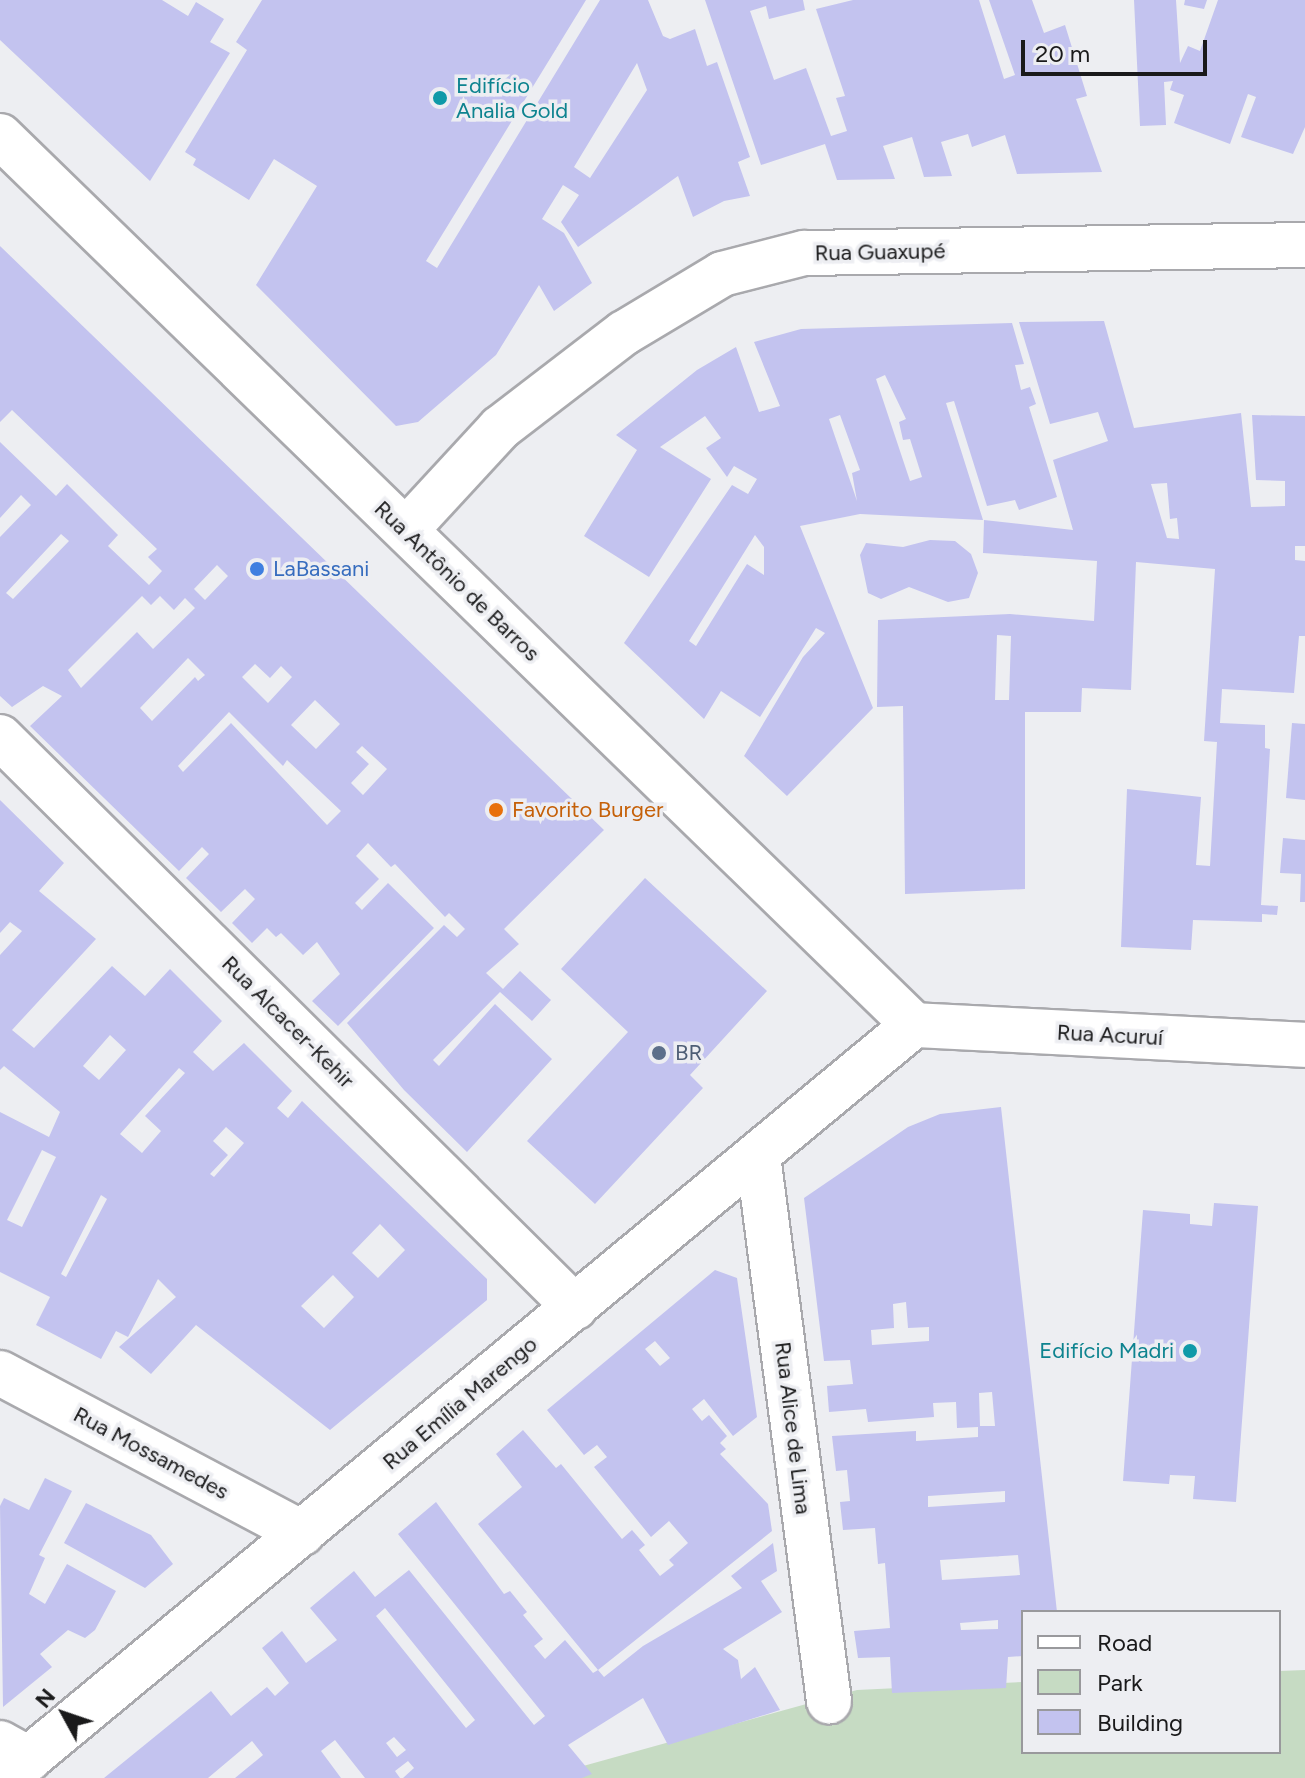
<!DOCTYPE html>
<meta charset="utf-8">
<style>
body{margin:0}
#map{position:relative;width:1305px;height:1778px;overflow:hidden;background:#edeef2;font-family:Figtree,sans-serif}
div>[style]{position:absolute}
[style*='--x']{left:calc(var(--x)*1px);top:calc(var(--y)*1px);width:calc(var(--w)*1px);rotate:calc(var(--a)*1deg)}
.green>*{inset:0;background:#c6dbc3}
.building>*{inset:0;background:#c3c3ef}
.roads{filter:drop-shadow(2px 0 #a9a9ad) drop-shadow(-2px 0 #a9a9ad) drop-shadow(0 2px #a9a9ad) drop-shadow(0 -2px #a9a9ad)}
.street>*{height:44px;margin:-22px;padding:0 22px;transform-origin:22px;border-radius:22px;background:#fff}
.secondary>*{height:44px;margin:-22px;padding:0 22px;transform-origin:22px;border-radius:22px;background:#fff}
.dots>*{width:22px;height:22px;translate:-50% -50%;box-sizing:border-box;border:4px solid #edeef2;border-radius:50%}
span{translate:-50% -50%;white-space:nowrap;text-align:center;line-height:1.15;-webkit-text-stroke:7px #edeef2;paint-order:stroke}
.culture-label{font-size:22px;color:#0d838f}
.left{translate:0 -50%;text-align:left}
.right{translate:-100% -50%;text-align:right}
.street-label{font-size:22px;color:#1a1a1b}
.shop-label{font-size:22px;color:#366cbe}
.food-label{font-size:22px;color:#c56008}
.service-label{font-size:22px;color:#4e5e75}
.legend{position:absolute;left:1021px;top:1610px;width:260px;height:144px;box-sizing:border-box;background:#edeef2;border:2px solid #99999c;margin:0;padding:10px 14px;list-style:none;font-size:24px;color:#1a1a1b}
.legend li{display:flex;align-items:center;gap:16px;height:40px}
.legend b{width:40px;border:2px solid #99999c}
.north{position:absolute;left:24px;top:1674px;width:80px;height:80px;-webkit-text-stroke:6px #edeef2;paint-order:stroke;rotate:310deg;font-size:22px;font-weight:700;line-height:32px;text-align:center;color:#1a1a1b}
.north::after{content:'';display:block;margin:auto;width:28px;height:36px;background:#1a1a1b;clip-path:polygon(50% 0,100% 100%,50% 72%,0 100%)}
.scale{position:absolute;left:1021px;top:40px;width:186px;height:36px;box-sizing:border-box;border:4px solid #1a1a1b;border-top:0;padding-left:10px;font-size:24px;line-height:28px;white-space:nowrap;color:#1a1a1b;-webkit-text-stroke:6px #edeef2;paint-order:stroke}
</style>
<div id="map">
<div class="green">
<div style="clip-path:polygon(1305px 1670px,1305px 1778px,540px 1778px,857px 1690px,1023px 1682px,1023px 1752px,1279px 1752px,1279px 1671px)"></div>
</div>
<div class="building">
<div style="clip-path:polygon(0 0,162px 0,188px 16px,196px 2px,224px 19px,210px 42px,230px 53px,150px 181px,0 40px)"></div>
<div style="clip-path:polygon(evenodd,262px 0,586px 0,426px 261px,437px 268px,600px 0,648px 0,663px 36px,670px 39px,695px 29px,707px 66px,717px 62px,750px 157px,738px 162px,750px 196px,724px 201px,693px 217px,678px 176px,578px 247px,561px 222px,579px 195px,563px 185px,542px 219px,564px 233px,592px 283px,554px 311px,539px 285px,496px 355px,418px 422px,396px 426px,256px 285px,317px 186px,274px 159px,249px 200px,193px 165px,196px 159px,185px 152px,247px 50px,236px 42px,262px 0,637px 63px,647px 90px,590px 178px,574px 167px,637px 63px)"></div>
<div style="clip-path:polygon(705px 0,803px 0,805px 10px,769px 19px,766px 6px,750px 11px,774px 80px,806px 68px,831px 136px,847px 131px,836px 98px,845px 96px,816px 9px,853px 0,979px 0,1004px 79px,1015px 75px,989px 0,1032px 0,1044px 33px,1065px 25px,1087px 96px,1076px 99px,1102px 172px,1017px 174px,1005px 135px,972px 147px,968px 134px,941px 142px,952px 176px,924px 177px,912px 137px,883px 146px,895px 179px,837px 180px,825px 144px,761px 165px)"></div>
<div style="clip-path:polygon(1134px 0,1176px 0,1180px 63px,1188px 46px,1200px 51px,1218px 0,1305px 0,1305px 127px,1293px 154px,1241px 137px,1256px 97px,1248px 94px,1230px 144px,1174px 123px,1184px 95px,1170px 90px,1173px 81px,1164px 82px,1166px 125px,1140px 126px)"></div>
<div style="clip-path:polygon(1185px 0,1207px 0,1204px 9px,1184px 5px)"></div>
<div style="clip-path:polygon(evenodd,0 246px,604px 830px,504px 929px,519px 944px,486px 973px,503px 989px,520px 971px,551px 1000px,532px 1021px,500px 992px,433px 1060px,439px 1066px,495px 1004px,552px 1059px,467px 1152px,404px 1090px,347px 1023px,444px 925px,457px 937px,465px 929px,449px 913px,445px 917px,395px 864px,391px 867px,368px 843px,356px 856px,379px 879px,355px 903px,362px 910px,388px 883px,434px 928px,338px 1026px,312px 1001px,340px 974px,317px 942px,303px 955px,281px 933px,276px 937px,267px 928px,252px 943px,232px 923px,255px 899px,245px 889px,221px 912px,186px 878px,209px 854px,202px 847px,179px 871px,30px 726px,62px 696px,43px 686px,12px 707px,0 696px,0 537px,31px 505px,21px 495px,0 518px,0 442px,56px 496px,67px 484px,118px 535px,108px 546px,149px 585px,162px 571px,148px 557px,157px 549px,12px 410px,0 422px,0 246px,61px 534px,69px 541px,13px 599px,6px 593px,61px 534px,0 246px,217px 565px,228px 576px,205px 600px,194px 589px,217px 565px,0 246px,142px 596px,151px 605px,160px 596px,174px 610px,185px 598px,195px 608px,153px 649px,137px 632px,81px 688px,68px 670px,142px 596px,0 246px,188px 658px,205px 675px,198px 681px,195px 677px,152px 721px,140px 708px,188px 658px,0 246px,255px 664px,270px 678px,281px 666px,292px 677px,268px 703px,242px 677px,255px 664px,0 246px,315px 700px,340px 724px,316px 749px,291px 725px,315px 700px,0 246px,229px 712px,283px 766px,287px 760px,341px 811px,327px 825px,231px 723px,183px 772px,178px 766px,229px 712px,0 246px,362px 746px,387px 769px,363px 795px,351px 783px,369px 764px,356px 752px,362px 746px)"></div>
<div style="clip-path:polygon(evenodd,1104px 321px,1134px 428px,1241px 413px,1251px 507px,1285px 506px,1285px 481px,1256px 480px,1252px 415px,1305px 416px,1305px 546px,1295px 546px,1295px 560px,1305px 561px,1305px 636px,1299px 636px,1294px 693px,1222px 689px,1220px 723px,1265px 725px,1265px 748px,1270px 749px,1261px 905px,1278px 906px,1277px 915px,1262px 914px,1262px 922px,1193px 920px,1191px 950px,1121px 947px,1127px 789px,1201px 797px,1196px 865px,1210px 866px,1217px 742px,1204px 741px,1215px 569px,1136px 562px,1131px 690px,1082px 688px,1081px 712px,1025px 712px,1025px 889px,905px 894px,903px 706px,877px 707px,878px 620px,1010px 614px,1094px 621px,1097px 561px,983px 553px,984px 520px,1073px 530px,1053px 460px,1108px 441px,1098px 412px,1050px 424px,1019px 322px,1104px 321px,1167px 483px,1170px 519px,1177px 518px,1179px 539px,1167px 538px,1151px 484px,1167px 483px,1104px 321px,997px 635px,1011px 636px,1009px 700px,995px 700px,997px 635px)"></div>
<div style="clip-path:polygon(evenodd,1012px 323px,1024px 364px,1015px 365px,1021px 390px,1030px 387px,1036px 404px,1029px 407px,1057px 497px,1019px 510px,1015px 500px,987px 506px,954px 401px,946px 403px,983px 520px,860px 514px,800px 526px,873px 708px,787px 796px,744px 756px,803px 657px,825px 633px,816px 628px,760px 717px,721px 691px,704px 719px,624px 643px,732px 485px,748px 494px,757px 479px,734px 466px,727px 477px,706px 448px,721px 438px,705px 416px,660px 447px,711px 479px,649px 577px,584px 536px,637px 450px,616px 435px,697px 370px,736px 347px,759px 412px,780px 406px,754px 342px,801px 329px,1012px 323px,885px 375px,906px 419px,899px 422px,903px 440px,910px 439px,922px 477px,910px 481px,876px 379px,885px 375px,1012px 323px,840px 415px,860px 470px,852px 473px,857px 501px,829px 419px,840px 415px,1012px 323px,755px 535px,764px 547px,764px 575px,747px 564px,696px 646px,689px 641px,755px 535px)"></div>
<div style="clip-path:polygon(930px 540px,955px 541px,971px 554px,978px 573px,969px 598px,948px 602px,909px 587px,881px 599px,868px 593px,860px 555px,866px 543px,903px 547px)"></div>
<div style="clip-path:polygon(1292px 723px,1305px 724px,1305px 800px,1286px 798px)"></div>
<div style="clip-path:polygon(evenodd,0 800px,64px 863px,39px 891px,96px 939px,12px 1030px,34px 1048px,112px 966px,145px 996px,170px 969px,222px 1021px,193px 1052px,213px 1071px,244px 1043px,292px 1091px,277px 1108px,288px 1118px,302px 1101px,487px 1279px,487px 1300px,330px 1430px,196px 1325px,151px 1374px,119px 1347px,176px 1297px,158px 1279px,128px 1337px,116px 1331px,101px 1359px,36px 1325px,50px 1297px,0 1272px,0 1112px,49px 1137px,60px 1112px,4px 1066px,0 1070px,0 955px,22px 931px,10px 922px,0 933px,0 800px,110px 1035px,126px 1050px,99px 1080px,83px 1066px,110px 1035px,0 800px,179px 1068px,185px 1073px,145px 1116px,161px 1131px,142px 1153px,120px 1134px,179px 1068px,0 800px,226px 1127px,244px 1143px,214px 1177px,210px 1174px,228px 1155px,213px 1141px,226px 1127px,0 800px,42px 1150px,56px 1157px,22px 1227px,7px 1220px,42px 1150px,0 800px,101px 1195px,107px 1199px,66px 1277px,61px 1274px,101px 1195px,0 800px,380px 1224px,405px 1250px,378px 1278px,352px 1253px,380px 1224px,0 800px,333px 1275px,354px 1297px,324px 1328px,301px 1306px,333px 1275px)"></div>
<div style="clip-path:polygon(1283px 838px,1305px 840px,1305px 902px,1300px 902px,1301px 874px,1280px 873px)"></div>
<div style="clip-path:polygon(645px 878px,767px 991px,690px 1075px,703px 1088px,595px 1204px,527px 1141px,628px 1032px,561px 969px)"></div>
<div style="clip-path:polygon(evenodd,1001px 1107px,1057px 1612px,1023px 1612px,1023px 1656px,1008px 1657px,1006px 1688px,892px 1693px,890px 1657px,858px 1658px,854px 1631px,890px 1628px,885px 1563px,878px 1564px,875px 1528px,843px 1530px,840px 1502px,850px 1501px,847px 1470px,836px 1471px,832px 1436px,916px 1431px,916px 1441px,978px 1437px,978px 1427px,957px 1428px,956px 1402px,933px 1403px,934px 1417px,868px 1422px,866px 1409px,829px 1412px,827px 1386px,853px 1384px,850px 1360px,824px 1361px,804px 1198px,908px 1127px,940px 1114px,1001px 1107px,906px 1302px,908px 1328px,929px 1327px,929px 1341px,872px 1345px,871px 1330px,894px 1328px,893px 1304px,906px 1302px,1001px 1107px,992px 1392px,995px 1426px,980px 1426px,979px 1393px,992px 1392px,1001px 1107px,1005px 1491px,1005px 1502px,928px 1507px,928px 1496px,1005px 1491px,1001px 1107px,1018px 1555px,1020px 1575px,942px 1580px,940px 1560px,1018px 1555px,1001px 1107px,998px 1620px,998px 1629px,961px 1630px,960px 1623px,998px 1620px)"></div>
<div style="clip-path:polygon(1214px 1203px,1258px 1206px,1236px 1502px,1193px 1499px,1195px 1476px,1170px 1475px,1169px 1484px,1123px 1481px,1143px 1210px,1190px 1214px,1190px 1224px,1212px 1226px)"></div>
<div style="clip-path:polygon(evenodd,715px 1270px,737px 1278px,757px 1417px,733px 1436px,704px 1399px,692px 1409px,702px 1421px,709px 1415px,727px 1436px,720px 1443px,726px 1449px,720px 1454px,768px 1504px,772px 1531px,598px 1670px,478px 1524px,522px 1487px,496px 1454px,523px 1430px,556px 1468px,561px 1464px,622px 1539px,632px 1530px,645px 1545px,639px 1550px,660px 1576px,674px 1565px,669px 1560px,688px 1543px,669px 1521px,651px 1537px,594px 1467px,607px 1457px,597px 1445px,584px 1455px,547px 1410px,715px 1270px,655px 1341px,670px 1358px,660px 1366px,645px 1349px,655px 1341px)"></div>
<div style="clip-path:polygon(45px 1478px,72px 1491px,39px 1555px,45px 1558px,29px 1594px,45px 1604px,67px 1564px,116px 1591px,95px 1630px,85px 1638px,68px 1630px,40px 1654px,52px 1667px,3px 1707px,0 1506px,4px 1498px,29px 1510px)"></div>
<div style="clip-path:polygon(evenodd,436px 1502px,504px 1594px,510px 1591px,527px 1612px,523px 1615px,543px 1639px,534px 1646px,545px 1659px,565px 1640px,593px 1673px,598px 1670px,604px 1677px,643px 1646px,742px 1588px,731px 1576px,773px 1543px,777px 1571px,761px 1581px,782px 1612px,723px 1649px,738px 1660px,741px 1679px,755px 1667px,780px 1710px,668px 1745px,643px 1698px,568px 1745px,592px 1774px,582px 1778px,403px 1778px,414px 1768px,408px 1761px,395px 1771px,400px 1778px,365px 1778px,335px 1740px,321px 1751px,341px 1778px,235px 1778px,263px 1755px,252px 1741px,208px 1778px,104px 1778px,211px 1691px,231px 1716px,267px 1687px,275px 1696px,289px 1683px,262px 1648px,282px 1631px,306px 1663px,337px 1640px,310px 1608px,354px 1571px,375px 1597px,409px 1570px,534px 1725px,545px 1716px,398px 1534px,436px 1502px,385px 1608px,475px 1720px,466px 1728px,376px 1616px,385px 1608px,436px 1502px,394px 1737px,406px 1750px,397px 1757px,386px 1743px,394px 1737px)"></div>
<div style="clip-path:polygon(86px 1503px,151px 1535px,173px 1564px,145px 1588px,64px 1543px)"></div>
</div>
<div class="roads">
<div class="street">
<div style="--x:406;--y:530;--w:139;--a:-47.3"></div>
<div style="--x:500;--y:428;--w:156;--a:-37.5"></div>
<div style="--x:624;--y:333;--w:114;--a:-31"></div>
<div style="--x:722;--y:274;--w:85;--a:-14.4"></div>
<div style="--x:804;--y:253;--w:501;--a:-0.91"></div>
<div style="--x:0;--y:737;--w:810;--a:44.75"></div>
<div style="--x:758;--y:1156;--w:550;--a:82.58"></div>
<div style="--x:0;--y:1373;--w:342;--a:27.9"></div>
<div style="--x:0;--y:1743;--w:33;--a:29"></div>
</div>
<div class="secondary">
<div style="--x:0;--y:136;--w:1275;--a:44.21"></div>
<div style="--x:914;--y:1025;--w:392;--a:2.9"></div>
<div style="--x:5;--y:1778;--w:1180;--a:-39.64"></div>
</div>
</div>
<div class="dots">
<div style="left:440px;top:98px;background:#0f9aa8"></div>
<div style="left:257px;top:569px;background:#3f7fe0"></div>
<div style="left:496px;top:810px;background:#e8710a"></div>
<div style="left:659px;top:1053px;background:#5c6f8a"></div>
<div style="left:1190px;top:1351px;background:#0f9aa8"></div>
</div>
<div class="culture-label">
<span class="left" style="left:456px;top:98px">Edifício<br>Analia Gold</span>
<span class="right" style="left:1174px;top:1351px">Edifício Madri</span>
</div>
<div class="street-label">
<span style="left:880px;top:252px;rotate:-1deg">Rua Guaxupé</span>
<span style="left:457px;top:581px;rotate:44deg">Rua Antônio de Barros</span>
<span style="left:288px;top:1022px;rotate:45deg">Rua Alcacer-Kehir</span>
<span style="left:1110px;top:1035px;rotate:3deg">Rua Acuruí</span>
<span style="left:460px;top:1403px;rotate:-40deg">Rua Emília Marengo</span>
<span style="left:793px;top:1428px;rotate:83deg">Rua Alice de Lima</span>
<span style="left:151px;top:1453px;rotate:28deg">Rua Mossamedes</span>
</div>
<div class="shop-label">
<span class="left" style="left:273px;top:569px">LaBassani</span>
</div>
<div class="food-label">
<span class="left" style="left:512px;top:810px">Favorito Burger</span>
</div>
<div class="service-label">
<span class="left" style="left:675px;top:1053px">BR</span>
</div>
<ul class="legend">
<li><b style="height:10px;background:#fff"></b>Road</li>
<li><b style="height:22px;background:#c6dbc3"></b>Park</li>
<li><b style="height:22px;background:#c3c3ef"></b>Building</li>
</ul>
<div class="north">N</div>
<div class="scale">20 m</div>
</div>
